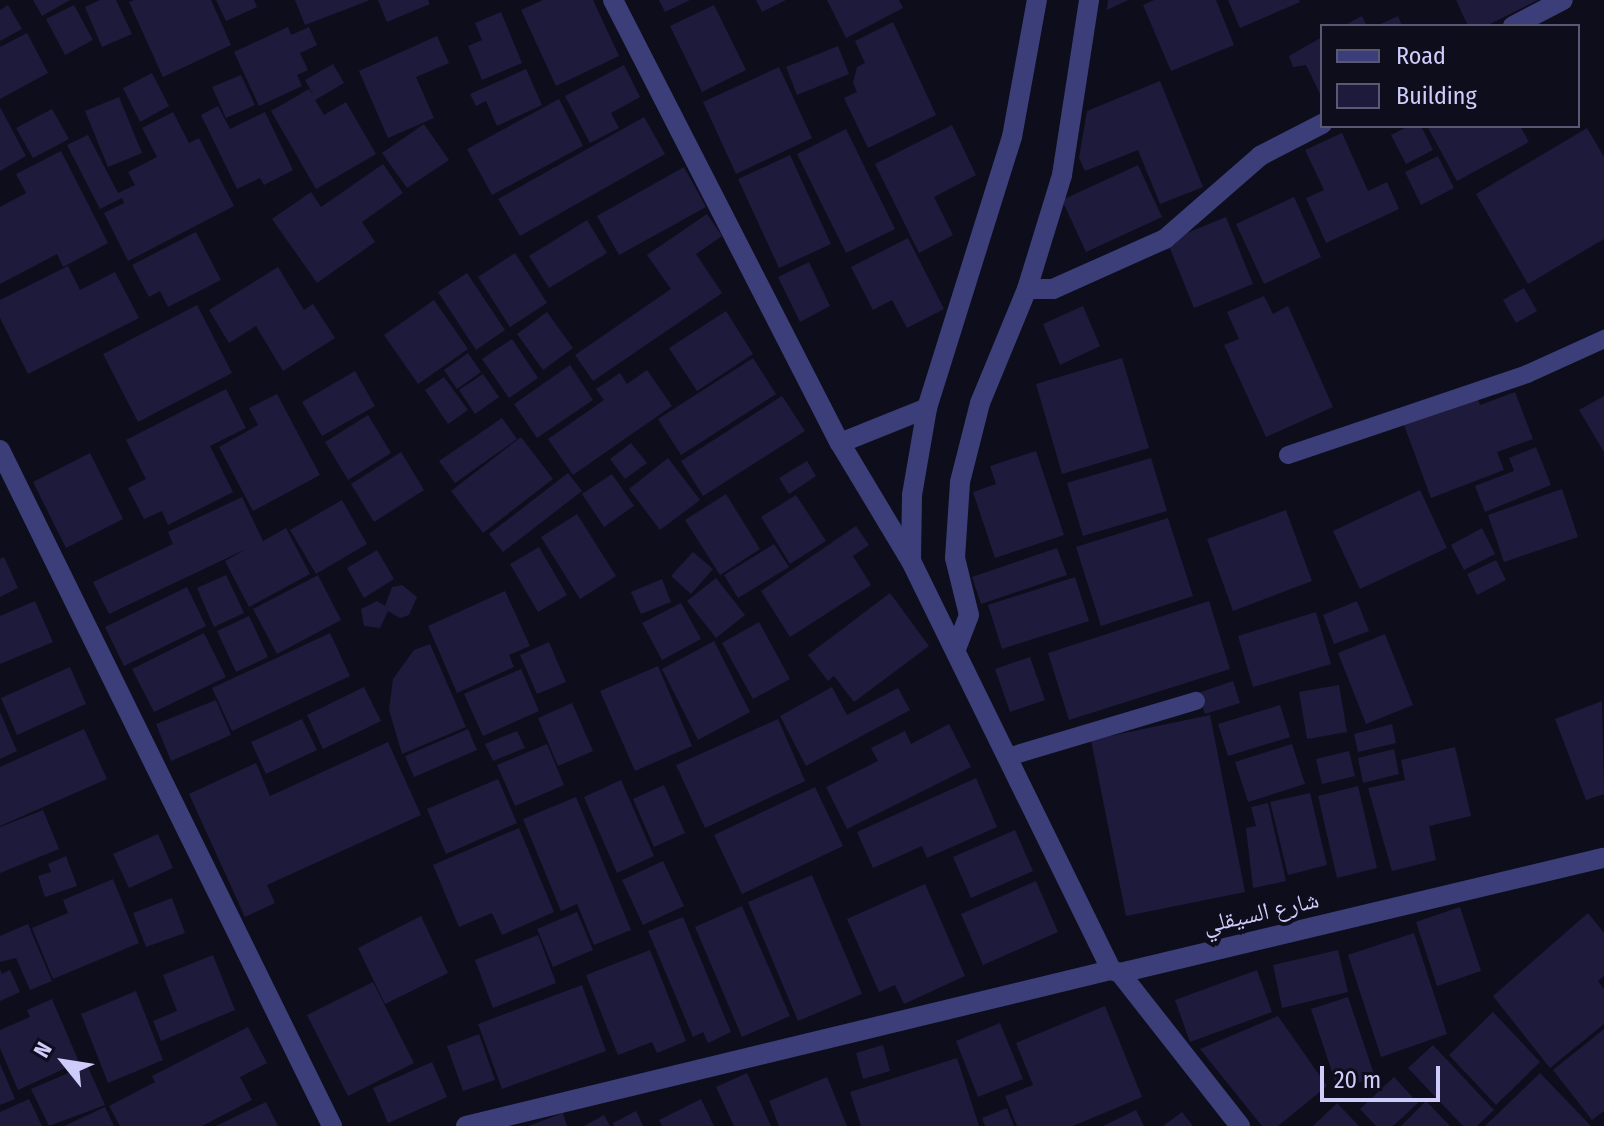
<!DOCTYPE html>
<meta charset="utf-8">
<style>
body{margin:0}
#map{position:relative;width:1604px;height:1126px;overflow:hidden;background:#0e0d1c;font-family:"Fira Sans Condensed","Noto Naskh Arabic",sans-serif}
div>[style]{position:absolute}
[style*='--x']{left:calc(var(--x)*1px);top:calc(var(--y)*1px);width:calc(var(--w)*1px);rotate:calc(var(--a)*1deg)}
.building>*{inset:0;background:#1e1a3c}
.service>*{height:18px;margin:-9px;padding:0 9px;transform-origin:9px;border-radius:9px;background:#3b3e78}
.minor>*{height:20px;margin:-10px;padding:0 10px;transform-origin:10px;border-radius:10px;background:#3b3e78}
span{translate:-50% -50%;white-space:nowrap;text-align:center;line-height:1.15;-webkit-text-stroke:8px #0e0d1c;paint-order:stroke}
.street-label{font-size:24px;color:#cdccfb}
.legend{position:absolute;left:1320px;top:24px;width:260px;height:104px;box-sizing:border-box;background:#0e0d1c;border:2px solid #5a5975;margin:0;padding:10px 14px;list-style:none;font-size:24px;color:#cdccfb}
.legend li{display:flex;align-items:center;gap:16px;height:40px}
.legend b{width:40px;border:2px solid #5a5975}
.north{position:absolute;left:24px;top:1022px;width:80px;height:80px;-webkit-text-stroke:6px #0e0d1c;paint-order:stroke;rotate:300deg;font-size:22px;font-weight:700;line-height:32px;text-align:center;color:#cdccfb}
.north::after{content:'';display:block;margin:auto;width:28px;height:36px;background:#cdccfb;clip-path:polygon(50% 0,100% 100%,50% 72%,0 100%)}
.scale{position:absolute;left:1320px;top:1066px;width:120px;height:36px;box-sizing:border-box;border:4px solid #cdccfb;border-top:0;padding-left:10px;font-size:24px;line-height:28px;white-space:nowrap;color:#cdccfb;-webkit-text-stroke:6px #0e0d1c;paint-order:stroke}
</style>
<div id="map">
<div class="building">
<div style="clip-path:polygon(33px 0,70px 0,42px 16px)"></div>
<div style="clip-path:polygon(100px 0,116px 0,132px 34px,102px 47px,85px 7px)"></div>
<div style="clip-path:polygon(134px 0,211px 0,231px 45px,163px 77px,129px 2px)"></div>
<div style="clip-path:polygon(216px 0,254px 0,257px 7px,226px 21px)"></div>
<div style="clip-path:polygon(295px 0,370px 0,305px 25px)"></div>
<div style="clip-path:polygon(378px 0,428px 0,430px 4px,387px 22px)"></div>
<div style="clip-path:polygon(543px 0,593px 0,619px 56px,556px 86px,521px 10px)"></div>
<div style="clip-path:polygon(659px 0,690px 0,665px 12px)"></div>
<div style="clip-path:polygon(756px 0,786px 0,762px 12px)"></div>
<div style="clip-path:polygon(827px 0,899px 0,903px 8px,846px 38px)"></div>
<div style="clip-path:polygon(1108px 0,1128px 0,1107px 10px)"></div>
<div style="clip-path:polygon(1154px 0,1216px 0,1234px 45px,1171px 71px,1143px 5px)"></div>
<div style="clip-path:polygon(1228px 0,1299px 0,1300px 2px,1240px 28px)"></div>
<div style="clip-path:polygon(1456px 0,1538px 0,1486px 26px,1468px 26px)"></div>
<div style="clip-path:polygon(8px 5px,22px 29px,0 41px,0 10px)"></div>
<div style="clip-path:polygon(74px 5px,93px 40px,65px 55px,46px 19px)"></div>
<div style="clip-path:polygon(714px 5px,746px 70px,702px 92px,670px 26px)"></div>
<div style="clip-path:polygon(501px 12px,522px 63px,482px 80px,468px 46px,482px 40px,475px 23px)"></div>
<div style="clip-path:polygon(1362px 16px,1367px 26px,1343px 26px)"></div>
<div style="clip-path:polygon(1398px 16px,1402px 26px,1376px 26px)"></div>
<div style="clip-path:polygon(893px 22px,936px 115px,868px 148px,844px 98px,857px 92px,853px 83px,857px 67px,865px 63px,855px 41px)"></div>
<div style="clip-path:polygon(288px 27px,291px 35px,309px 27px,317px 45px,300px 53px,308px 70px,297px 75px,302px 86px,259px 106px,234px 52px)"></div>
<div style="clip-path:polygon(27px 33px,48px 73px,0 99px,0 47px)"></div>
<div style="clip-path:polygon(437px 36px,449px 63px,416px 77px,434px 118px,388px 138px,359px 71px)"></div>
<div style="clip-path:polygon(1322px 37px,1322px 98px,1306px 65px,1293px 67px,1289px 56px)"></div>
<div style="clip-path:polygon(838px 46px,849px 74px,797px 95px,786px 67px)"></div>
<div style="clip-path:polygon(333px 64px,344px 83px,315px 100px,324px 115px,346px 102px,376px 154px,316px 189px,271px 111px,309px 89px,314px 96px,305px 80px)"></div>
<div style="clip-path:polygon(624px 65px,640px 97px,611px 113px,619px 128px,590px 143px,565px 96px)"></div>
<div style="clip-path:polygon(779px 67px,812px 138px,736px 174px,703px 102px)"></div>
<div style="clip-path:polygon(526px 69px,542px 105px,497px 126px,486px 101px,476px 106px,470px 94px)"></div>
<div style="clip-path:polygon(152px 73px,169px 106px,140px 122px,123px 88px)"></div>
<div style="clip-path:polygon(241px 75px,255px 105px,226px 118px,212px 87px)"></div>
<div style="clip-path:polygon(1160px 81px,1203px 187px,1160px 204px,1138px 150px,1085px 171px,1079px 158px,1087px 111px)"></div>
<div style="clip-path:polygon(119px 97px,142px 153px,108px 167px,85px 111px)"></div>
<div style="clip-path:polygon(559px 99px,583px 146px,492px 195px,467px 149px)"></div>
<div style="clip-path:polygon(218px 106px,230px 129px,265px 112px,293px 170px,264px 185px,260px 178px,237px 189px,201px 115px)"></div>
<div style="clip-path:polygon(0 107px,26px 156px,0 171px)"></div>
<div style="clip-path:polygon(52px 109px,69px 139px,33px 158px,16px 128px)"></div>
<div style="clip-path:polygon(173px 112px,189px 143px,199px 138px,234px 206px,128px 261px,104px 213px,124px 203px,122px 198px,100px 209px,67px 145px,88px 135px,118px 193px,135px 185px,128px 172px,157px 157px,142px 128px)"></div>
<div style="clip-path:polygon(644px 117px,665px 154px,520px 236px,498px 199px)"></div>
<div style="clip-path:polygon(424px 124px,449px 160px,407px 188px,382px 153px)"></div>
<div style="clip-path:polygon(952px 125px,976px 175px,934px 197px,953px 235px,919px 253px,875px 164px)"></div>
<div style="clip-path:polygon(1409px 126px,1421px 126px,1433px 150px,1406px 164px,1391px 135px)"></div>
<div style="clip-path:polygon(1427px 126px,1520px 126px,1529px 142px,1457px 181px)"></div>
<div style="clip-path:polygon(1587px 128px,1604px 157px,1604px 239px,1528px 284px,1476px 194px)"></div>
<div style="clip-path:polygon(846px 129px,895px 229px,846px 253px,797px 154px)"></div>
<div style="clip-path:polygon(1342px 133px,1368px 191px,1387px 182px,1399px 209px,1326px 243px,1306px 198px,1324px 190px,1305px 150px)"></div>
<div style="clip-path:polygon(61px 151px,108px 243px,63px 267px,57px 254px,0 284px,0 207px,26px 193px,16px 174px)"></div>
<div style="clip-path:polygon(790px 155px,831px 244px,779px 268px,738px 179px)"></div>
<div style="clip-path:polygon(1438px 156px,1454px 188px,1421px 205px,1405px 172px)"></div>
<div style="clip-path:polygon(383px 164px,403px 193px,362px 222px,375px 242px,317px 283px,272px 219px,311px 192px,321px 207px)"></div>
<div style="clip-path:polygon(1138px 165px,1162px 217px,1086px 252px,1062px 200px)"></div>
<div style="clip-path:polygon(684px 167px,706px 207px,619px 255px,597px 216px)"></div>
<div style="clip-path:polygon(1294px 197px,1321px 257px,1264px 284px,1236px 224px)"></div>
<div style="clip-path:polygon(707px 214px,722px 236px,696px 254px,722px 293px,593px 381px,575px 355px,671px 289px,647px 255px)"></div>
<div style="clip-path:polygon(1226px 217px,1253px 284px,1194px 308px,1167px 241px)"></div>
<div style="clip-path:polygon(587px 220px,607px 253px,549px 288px,529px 256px)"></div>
<div style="clip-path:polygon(196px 232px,221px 280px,168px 307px,160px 291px,149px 297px,132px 265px)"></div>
<div style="clip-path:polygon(908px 238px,944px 309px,907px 328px,892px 300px,873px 310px,851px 267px)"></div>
<div style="clip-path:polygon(515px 253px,547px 303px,510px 327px,478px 277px)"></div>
<div style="clip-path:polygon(809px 262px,830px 306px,800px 322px,778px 277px)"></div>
<div style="clip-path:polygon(68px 266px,80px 290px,115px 272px,139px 318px,28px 374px,0 318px,0 300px)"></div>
<div style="clip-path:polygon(278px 267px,304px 310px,313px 304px,335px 338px,283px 371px,256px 326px,229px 343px,209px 310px)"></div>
<div style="clip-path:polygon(467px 273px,505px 330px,476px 350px,438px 292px)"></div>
<div style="clip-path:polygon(1524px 288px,1537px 311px,1516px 323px,1503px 300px)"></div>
<div style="clip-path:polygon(1264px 296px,1273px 314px,1288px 306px,1333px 407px,1266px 437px,1224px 345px,1239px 339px,1227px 312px)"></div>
<div style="clip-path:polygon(434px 300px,468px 349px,418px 384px,384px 335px)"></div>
<div style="clip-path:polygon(197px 305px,232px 373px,138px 422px,103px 354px)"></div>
<div style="clip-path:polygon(1083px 306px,1100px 346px,1060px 365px,1043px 324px)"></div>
<div style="clip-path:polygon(726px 311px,753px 354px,697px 391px,669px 348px)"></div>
<div style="clip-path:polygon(547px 312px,573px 348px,543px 370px,517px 334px)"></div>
<div style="clip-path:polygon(512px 339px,538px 378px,509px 398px,482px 359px)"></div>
<div style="clip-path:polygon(468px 353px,481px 372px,457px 389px,444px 370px)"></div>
<div style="clip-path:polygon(753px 358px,776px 394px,681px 455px,658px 419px)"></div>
<div style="clip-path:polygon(1122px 358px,1149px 448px,1062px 474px,1036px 384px)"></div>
<div style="clip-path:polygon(570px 365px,593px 400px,537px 438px,514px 404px)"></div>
<div style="clip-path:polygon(647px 370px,672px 406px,573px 475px,548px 439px,604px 400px,596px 389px,620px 373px,627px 384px)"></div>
<div style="clip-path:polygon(355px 371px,375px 406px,322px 436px,302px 402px)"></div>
<div style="clip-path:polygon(483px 374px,499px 397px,475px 414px,459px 390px)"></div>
<div style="clip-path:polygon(444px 377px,468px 410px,448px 424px,425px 390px)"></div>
<div style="clip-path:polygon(226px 389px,246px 428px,210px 446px,233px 492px,168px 525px,162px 511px,144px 519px,128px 488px,146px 479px,126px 440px)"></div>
<div style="clip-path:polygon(1515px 392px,1533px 439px,1497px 452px,1504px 470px,1431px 498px,1404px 425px,1477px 397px,1480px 405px)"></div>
<div style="clip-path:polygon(277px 394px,320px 475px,253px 511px,219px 447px,258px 425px,249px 408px)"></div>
<div style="clip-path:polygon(782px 396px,805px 431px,703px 496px,681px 461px)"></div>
<div style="clip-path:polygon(1604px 396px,1604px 452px,1579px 410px)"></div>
<div style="clip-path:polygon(368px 415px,391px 453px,348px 480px,325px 442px)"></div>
<div style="clip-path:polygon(502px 418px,517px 439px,455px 483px,439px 461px)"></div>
<div style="clip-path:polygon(521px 437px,553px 479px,483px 533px,451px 491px)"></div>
<div style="clip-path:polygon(631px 443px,647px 463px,625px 479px,610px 459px)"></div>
<div style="clip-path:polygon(1536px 447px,1551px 485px,1485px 512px,1475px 486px,1514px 471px,1509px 458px)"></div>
<div style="clip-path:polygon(1036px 451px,1064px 535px,995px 558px,973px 492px,996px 484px,990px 466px)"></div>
<div style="clip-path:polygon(401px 452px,424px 490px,374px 522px,351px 484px)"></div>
<div style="clip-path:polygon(90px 453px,123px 519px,66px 548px,33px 482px)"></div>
<div style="clip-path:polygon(668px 458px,700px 500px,660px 530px,629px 489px)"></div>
<div style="clip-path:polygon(1151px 458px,1167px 511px,1083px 536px,1067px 483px)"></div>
<div style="clip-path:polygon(807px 461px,816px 476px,789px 494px,779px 478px)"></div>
<div style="clip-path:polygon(568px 473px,582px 491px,503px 552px,489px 534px)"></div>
<div style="clip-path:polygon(612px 474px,634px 506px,604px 527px,582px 494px)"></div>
<div style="clip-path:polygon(1562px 489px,1578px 537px,1504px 562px,1488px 515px)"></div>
<div style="clip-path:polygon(1420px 490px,1447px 548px,1360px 589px,1333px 531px)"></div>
<div style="clip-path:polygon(726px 494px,760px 549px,720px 575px,685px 520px)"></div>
<div style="clip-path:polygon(796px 495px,826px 541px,790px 564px,761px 517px)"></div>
<div style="clip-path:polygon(242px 497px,263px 541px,286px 528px,310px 574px,249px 607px,225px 561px,248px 548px,109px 614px,93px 582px,173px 544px,168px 532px)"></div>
<div style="clip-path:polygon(342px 500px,367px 544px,316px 574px,290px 530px)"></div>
<div style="clip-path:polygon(1286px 510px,1312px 581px,1233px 611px,1207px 539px)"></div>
<div style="clip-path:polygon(577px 514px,616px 576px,580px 599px,541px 537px)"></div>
<div style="clip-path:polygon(1168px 518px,1193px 596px,1101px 626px,1076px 547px)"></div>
<div style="clip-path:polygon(856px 526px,869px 545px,853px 556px,871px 585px,790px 637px,761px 591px)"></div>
<div style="clip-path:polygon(1482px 528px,1495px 554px,1464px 570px,1451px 545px)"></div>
<div style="clip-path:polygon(774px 544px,789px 567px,738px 598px,724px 575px)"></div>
<div style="clip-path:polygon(539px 547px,567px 595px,538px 612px,510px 564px)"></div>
<div style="clip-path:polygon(1057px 548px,1067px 575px,981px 604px,972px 577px)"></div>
<div style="clip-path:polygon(377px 550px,394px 579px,364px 598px,347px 568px)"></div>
<div style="clip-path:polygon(693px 552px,713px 569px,691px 594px,671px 576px)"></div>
<div style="clip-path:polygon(4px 557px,18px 588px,0 597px,0 559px)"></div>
<div style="clip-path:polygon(1496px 560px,1506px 580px,1477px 595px,1467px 574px)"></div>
<div style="clip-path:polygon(226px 575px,244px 613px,214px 627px,197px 588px)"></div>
<div style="clip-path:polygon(318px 575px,341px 620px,277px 654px,253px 609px)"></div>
<div style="clip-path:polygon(1075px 577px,1089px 621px,1002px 649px,988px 605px)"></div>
<div style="clip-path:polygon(716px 578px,745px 615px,716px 638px,687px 601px)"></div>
<div style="clip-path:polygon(662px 579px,671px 602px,641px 614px,631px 592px)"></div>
<div style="clip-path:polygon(402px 585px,417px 597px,409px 615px,400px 618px,388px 611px,380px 628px,364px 626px,361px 609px,377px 601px,385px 606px,392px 587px)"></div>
<div style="clip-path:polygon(187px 587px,206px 626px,124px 666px,105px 627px)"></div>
<div style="clip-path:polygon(505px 591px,530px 646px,509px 655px,514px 667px,457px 693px,428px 626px)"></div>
<div style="clip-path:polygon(890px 593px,929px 646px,854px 702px,834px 676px,828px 681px,808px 655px)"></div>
<div style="clip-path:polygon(35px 601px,53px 642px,0 664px,0 616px)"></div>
<div style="clip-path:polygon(1209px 601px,1230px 669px,1069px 720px,1048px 653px)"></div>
<div style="clip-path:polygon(1357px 601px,1369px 631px,1334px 644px,1323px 615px)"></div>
<div style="clip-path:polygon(681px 603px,701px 639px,662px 660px,642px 623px)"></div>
<div style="clip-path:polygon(1316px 612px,1331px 664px,1253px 687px,1238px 636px)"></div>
<div style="clip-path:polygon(249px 616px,268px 657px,236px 672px,217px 631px)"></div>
<div style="clip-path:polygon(759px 622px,790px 679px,753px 699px,722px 643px)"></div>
<div style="clip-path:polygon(204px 633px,226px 677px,154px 712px,132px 669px)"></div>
<div style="clip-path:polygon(330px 633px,350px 676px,232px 731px,212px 688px)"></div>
<div style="clip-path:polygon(1385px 634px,1413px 705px,1366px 724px,1338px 653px)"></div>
<div style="clip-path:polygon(714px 641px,750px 712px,698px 740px,662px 669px)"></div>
<div style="clip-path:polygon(549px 642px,566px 682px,537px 694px,520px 655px)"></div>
<div style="clip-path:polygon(430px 644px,466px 727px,402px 754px,389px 710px,393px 679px,414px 650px)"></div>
<div style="clip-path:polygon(1030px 657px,1045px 700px,1010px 712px,995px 669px)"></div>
<div style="clip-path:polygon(658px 666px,692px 746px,635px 771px,600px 691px)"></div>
<div style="clip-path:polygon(70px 667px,86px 704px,17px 735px,1px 698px)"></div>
<div style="clip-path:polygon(521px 669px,539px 711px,483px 736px,464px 694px)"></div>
<div style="clip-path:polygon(1233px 681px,1240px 703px,1205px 714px,1198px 693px)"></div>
<div style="clip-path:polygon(1339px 685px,1347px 732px,1307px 739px,1299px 692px)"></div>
<div style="clip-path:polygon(364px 687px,381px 721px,323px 749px,307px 715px)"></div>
<div style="clip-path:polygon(832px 687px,847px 715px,898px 688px,910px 710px,806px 766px,780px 716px)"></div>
<div style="clip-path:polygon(216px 700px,231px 735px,171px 761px,156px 724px)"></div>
<div style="clip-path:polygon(1602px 701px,1604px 794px,1586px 800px,1555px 719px)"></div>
<div style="clip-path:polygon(572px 703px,593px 751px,558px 766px,538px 718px)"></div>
<div style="clip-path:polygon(1280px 705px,1290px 737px,1228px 756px,1218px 724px)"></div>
<div style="clip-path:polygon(0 712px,17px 751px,0 759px)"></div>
<div style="clip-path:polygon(1210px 715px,1245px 892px,1126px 916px,1091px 740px)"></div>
<div style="clip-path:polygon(302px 719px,317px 750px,266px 774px,251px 742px)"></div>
<div style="clip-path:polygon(778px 719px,805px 781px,705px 828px,676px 765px)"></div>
<div style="clip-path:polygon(949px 724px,971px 767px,847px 829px,826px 787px,878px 761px,871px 748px,905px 731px,911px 744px)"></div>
<div style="clip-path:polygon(1392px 724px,1396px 743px,1358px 752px,1354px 734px)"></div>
<div style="clip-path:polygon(84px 729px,107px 779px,0 826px,0 767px)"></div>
<div style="clip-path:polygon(468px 729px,477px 750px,414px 777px,405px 756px)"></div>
<div style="clip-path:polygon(517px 731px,525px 748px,493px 761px,485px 744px)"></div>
<div style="clip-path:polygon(388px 742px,421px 815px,267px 885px,275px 903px,245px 917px,189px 794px,256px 763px,270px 796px)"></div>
<div style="clip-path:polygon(547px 744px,564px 785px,515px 806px,497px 765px)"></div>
<div style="clip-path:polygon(1292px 744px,1305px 784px,1248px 802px,1235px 762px)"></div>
<div style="clip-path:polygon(1455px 747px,1471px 816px,1429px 826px,1436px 860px,1392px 871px,1368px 788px,1405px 780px,1401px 760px)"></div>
<div style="clip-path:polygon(1394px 749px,1399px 774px,1363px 783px,1358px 758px)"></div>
<div style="clip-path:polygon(1349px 751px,1355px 776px,1322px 784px,1316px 759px)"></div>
<div style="clip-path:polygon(976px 778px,997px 827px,927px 858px,922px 846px,873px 868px,857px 832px)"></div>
<div style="clip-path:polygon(498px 779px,517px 823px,446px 854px,427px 809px)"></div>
<div style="clip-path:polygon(621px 780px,654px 856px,617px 873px,584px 797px)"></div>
<div style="clip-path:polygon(664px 785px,685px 833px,654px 847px,633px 799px)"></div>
<div style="clip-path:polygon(1358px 786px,1377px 868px,1337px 878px,1318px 796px)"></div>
<div style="clip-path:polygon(815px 787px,843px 846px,742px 894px,714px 835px)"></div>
<div style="clip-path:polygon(1310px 793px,1327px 865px,1288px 875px,1270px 802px)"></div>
<div style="clip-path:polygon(576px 797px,631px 930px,594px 945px,577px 904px,561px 911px,523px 819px)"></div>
<div style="clip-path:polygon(1268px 803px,1286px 881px,1253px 888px,1246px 828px,1256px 826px,1251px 807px)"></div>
<div style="clip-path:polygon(43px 810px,59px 849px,0 873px,0 827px)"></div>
<div style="clip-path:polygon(519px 828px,554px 912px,502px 935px,492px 913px,459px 927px,433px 865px)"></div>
<div style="clip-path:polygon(1015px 830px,1033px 871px,971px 898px,953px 857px)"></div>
<div style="clip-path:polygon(158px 834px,173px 868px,129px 888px,113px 854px)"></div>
<div style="clip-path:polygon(66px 856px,77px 886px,45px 897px,38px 876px,51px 872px,48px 864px)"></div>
<div style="clip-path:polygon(663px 861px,684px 906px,643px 925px,622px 880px)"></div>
<div style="clip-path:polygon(812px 875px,862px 994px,798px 1021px,748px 902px)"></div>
<div style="clip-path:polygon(113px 879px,139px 943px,53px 979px,32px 928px,68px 913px,63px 900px)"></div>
<div style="clip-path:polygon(1036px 881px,1058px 932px,983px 965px,961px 914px)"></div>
<div style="clip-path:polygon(925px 884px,965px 976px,904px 1004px,895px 985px,879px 992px,847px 919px)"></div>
<div style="clip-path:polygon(172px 898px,185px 933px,146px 947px,133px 913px)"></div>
<div style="clip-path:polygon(742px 906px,790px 1016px,742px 1037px,695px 927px)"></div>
<div style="clip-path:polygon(1460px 907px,1481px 971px,1437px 986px,1416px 922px)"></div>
<div style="clip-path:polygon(577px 912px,593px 950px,553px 967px,537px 929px)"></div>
<div style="clip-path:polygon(1588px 913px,1604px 933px,1604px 976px,1598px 981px,1604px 989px,1604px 1024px,1550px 1068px,1493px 996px)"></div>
<div style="clip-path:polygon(421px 916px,448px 973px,385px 1004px,358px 948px)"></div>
<div style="clip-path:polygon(683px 917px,731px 1032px,708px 1043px,703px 1032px,693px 1037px,648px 931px)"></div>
<div style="clip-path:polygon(28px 924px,52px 981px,30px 990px,16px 958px,0 962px,0 936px)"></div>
<div style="clip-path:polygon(1414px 933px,1447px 1034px,1381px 1057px,1348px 955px)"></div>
<div style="clip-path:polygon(538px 935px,556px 983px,493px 1008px,475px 960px)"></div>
<div style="clip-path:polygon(650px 950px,686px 1041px,657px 1053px,652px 1042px,618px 1055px,586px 975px)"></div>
<div style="clip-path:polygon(1338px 950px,1348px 992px,1282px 1008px,1273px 965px)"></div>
<div style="clip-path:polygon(213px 955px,235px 1010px,161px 1041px,153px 1021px,177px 1011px,163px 975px)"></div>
<div style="clip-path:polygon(0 969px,2px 974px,10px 970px,20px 992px,0 1001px)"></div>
<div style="clip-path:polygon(1257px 970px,1272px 1012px,1190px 1042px,1175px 1000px)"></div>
<div style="clip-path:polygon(373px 982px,414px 1063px,348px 1096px,307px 1015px)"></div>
<div style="clip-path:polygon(582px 985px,606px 1051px,502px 1089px,478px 1024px)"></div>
<div style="clip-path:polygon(136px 991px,163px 1060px,108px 1083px,81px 1014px)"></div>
<div style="clip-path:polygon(1348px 997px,1375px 1077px,1338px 1090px,1311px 1009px)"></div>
<div style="clip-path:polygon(52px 999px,79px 1062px,18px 1090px,0 1048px,0 1030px,30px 1017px,27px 1010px)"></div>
<div style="clip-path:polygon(1105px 1006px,1142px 1097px,1073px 1126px,1017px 1126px,1005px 1096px,1033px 1085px,1016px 1043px)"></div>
<div style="clip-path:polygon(1493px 1012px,1540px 1062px,1496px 1105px,1449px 1055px)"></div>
<div style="clip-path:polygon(1278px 1016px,1327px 1086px,1278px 1126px,1262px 1126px,1200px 1049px)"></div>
<div style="clip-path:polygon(1000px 1023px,1023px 1079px,978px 1097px,956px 1041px)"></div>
<div style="clip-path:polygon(248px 1027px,267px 1063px,240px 1077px,252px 1100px,202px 1126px,120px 1126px,109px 1106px,155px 1082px,152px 1076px)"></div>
<div style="clip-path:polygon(1604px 1029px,1604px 1111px,1592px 1120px,1553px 1070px)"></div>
<div style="clip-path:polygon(479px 1034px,495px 1080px,463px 1091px,447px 1046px)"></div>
<div style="clip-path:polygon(883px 1045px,890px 1071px,863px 1079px,856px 1053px)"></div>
<div style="clip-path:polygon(1433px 1045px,1494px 1110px,1477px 1126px,1463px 1126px,1408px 1068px)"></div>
<div style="clip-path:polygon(957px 1058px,979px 1126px,861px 1126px,850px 1092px)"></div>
<div style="clip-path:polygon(432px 1062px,447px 1097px,388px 1123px,373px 1088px)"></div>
<div style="clip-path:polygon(0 1064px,15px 1099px,0 1105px)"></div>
<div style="clip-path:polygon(87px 1065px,105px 1105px,49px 1126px,31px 1089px)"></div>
<div style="clip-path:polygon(747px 1073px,771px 1126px,734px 1126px,716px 1087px)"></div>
<div style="clip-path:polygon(1540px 1073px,1591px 1126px,1485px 1126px)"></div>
<div style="clip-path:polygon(827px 1077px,847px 1126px,779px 1126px,769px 1101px)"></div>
<div style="clip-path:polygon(1394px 1077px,1418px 1103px,1393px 1126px,1376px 1126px,1360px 1109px)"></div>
<div style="clip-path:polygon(29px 1099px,42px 1126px,0 1126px,0 1112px)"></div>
<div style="clip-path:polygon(701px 1099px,714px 1126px,662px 1126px,659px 1120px)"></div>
<div style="clip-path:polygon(1426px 1101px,1450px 1126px,1401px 1126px)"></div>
<div style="clip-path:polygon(266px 1102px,278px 1126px,216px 1126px)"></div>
<div style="clip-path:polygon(1337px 1103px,1359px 1126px,1313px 1126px)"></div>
<div style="clip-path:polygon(105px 1107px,114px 1126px,64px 1126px)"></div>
<div style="clip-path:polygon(1007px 1108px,1014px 1126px,985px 1126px,982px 1118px)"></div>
<div style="clip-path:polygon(1136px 1110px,1144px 1126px,1103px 1126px)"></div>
<div style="clip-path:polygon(636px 1111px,643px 1126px,614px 1126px,613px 1123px)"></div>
<div style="clip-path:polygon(1182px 1112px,1193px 1126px,1163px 1126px)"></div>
<div style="clip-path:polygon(563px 1113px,567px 1126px,528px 1126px)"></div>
<div style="clip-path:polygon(604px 1115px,610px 1126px,584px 1126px)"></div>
</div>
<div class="service">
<div style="--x:1288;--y:455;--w:252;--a:-18.7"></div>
<div style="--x:1527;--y:374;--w:85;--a:-24.4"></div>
<div style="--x:1011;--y:756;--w:193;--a:-16.6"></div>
</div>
<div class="minor">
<div style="--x:613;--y:0;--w:498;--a:62.9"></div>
<div style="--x:840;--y:443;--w:138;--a:59"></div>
<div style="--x:911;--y:561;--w:455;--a:63.9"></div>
<div style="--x:1513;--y:26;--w:56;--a:-27.5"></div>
<div style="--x:1027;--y:289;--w:26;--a:0"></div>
<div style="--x:1053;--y:289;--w:123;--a:-24.1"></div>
<div style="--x:1165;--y:239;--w:126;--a:-41.1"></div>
<div style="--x:1260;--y:156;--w:70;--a:-27.3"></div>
<div style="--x:840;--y:443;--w:94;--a:-21.9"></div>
<div style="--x:0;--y:450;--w:753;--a:63.84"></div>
<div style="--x:911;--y:559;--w:64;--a:-89.1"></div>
<div style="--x:912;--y:495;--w:88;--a:-80.2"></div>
<div style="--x:927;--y:408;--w:284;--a:-72.6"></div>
<div style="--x:1012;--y:137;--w:139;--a:-79.7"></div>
<div style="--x:956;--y:649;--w:36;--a:-69"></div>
<div style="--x:969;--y:615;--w:59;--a:-103.8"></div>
<div style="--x:955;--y:558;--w:76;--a:-86.2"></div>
<div style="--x:960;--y:482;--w:81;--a:-75.8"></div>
<div style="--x:980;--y:403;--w:123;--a:-67.6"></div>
<div style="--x:1027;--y:289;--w:119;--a:-72.9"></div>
<div style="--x:1062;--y:175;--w:177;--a:-81.2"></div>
<div style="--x:466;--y:1126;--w:664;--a:-13.6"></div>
<div style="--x:1111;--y:970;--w:9;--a:18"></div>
<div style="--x:1240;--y:1126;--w:194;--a:-128.1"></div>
<div style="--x:1120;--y:973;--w:497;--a:-13.4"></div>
</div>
<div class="street-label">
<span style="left:1261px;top:913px;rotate:-13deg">شارع السيقلي</span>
</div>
<ul class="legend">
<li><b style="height:10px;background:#3b3e78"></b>Road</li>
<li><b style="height:22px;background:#1e1a3c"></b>Building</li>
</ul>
<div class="north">N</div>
<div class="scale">20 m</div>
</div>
